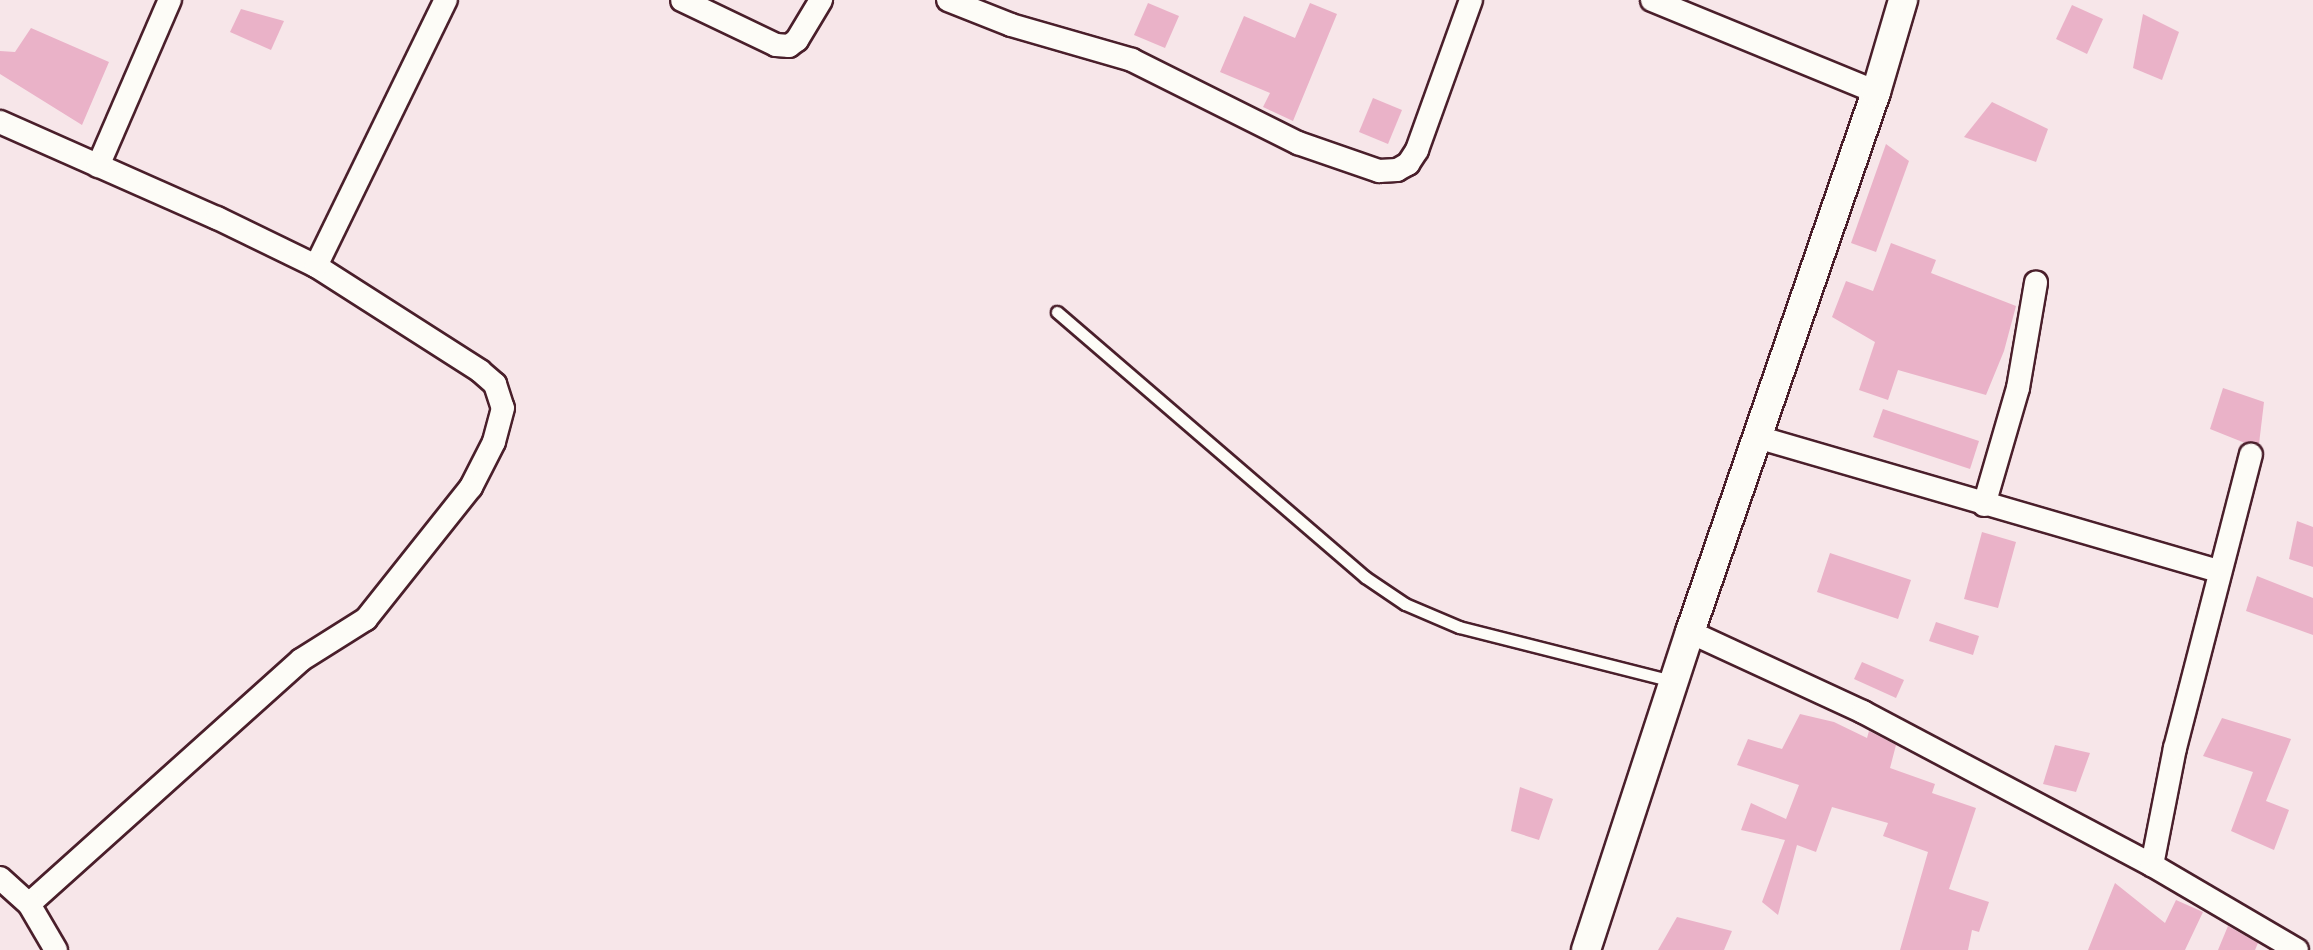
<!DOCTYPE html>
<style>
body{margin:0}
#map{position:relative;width:2313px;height:950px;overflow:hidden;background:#f7e6e9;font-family:Sriracha,sans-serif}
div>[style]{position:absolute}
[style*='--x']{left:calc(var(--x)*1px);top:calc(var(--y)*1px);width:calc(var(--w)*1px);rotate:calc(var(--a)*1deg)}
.building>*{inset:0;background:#eab2c8}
.roads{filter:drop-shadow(2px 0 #4a1f2b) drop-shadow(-2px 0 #4a1f2b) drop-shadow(0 2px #4a1f2b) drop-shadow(0 -2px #4a1f2b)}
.service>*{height:11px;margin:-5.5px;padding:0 5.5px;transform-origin:5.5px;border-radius:5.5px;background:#fdfcf7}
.minor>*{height:22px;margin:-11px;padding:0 11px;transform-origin:11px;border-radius:11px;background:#fdfcf7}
.tertiary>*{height:28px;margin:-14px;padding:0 14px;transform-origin:14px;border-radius:14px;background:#fdfcf7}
span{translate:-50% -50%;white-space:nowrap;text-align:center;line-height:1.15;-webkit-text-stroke:6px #fdfcf7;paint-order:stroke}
</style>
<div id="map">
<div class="building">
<div style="clip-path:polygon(1148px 3px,1179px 16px,1165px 48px,1134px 35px)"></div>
<div style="clip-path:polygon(1310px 3px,1337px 14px,1293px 121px,1263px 107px,1270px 93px,1220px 72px,1244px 16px,1295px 38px)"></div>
<div style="clip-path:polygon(2072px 5px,2103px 19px,2087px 54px,2056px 39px)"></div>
<div style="clip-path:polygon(241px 9px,284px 21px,271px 50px,230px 32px)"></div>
<div style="clip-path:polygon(2143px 14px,2179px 32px,2162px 80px,2133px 68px)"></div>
<div style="clip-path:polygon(31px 28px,109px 62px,82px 125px,0 74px,0 51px,15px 52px)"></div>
<div style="clip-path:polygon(1373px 98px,1402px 110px,1388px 144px,1359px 132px)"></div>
<div style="clip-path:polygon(1992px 102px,2048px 129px,2036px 162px,1964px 137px)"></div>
<div style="clip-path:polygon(1886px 144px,1909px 161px,1876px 252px,1851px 243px)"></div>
<div style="clip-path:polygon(1891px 243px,1936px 260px,1931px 273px,2016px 306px,2004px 351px,1986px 395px,1898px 370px,1888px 400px,1859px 390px,1875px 342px,1832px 317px,1846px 281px,1873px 291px)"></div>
<div style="clip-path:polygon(2223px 388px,2264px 402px,2259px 444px,2245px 443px,2210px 429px)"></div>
<div style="clip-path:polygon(1883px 409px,1979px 441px,1970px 469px,1873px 437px)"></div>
<div style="clip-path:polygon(2297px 521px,2313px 527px,2313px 567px,2289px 559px)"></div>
<div style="clip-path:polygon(1982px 532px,2016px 542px,1998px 608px,1964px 599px)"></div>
<div style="clip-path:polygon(1830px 553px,1911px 580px,1898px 619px,1817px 592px)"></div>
<div style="clip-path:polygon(2257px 576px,2313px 598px,2313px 635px,2246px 611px)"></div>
<div style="clip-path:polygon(1936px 622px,1979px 636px,1973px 655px,1929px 641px)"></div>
<div style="clip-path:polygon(1862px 662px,1904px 680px,1896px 698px,1854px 679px)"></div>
<div style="clip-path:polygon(1800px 714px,1834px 722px,1867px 738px,1869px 731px,1896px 745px,1890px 768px,1935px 784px,1932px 793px,1976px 808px,1949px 889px,1989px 902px,1979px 932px,1972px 930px,1968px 950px,1900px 950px,1928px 852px,1883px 836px,1888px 823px,1832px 807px,1816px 852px,1797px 845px,1778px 915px,1762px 902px,1785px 840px,1741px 830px,1751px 803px,1786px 819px,1799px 785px,1737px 765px,1748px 739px,1782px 749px)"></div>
<div style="clip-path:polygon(2222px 718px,2291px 739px,2266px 801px,2289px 810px,2274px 850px,2231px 831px,2253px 772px,2203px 756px)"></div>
<div style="clip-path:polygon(2055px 745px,2090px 753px,2076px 792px,2043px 784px)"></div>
<div style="clip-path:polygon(1520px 787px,1553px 799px,1539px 840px,1511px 831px)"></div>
<div style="clip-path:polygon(2115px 883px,2165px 923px,2176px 900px,2203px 912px,2185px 950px,2088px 950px)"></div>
<div style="clip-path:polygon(1677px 917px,1732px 931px,1724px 950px,1658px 950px)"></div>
<div style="clip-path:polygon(2228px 926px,2258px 943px,2255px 950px,2218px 950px)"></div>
</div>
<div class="roads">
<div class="service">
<div style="--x:1057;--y:312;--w:406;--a:40.7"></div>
<div style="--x:1365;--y:577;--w:48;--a:34"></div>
<div style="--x:1405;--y:604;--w:59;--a:23.1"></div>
<div style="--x:1459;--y:627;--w:220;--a:14.2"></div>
</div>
<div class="minor">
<div style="--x:682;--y:0;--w:104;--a:25.6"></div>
<div style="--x:776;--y:45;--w:13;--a:4"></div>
<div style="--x:789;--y:46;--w:10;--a:-37"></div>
<div style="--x:797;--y:40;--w:47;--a:-59"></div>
<div style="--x:948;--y:0;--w:68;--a:21.6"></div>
<div style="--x:1011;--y:25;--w:126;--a:16.1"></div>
<div style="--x:1132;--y:60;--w:186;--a:26.6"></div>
<div style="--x:1298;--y:143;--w:86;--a:19.1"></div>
<div style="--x:1379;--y:171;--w:18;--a:-3"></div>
<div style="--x:1397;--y:170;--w:13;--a:-29"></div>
<div style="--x:1408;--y:164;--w:17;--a:-57"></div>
<div style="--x:1417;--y:150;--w:159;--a:-70.2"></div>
<div style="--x:1652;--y:0;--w:242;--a:22.3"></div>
<div style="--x:0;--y:122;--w:237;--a:23.9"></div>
<div style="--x:217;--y:218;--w:110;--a:25.9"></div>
<div style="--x:316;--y:266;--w:195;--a:32.6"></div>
<div style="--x:480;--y:371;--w:20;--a:41"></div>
<div style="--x:495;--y:384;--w:25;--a:72"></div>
<div style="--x:503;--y:408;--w:35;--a:105"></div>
<div style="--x:494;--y:442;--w:51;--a:117.1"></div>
<div style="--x:471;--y:487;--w:169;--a:128.5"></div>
<div style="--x:366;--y:619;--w:77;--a:147.8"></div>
<div style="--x:301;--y:660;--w:365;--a:138.1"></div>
<div style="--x:98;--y:166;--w:181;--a:-66.6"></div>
<div style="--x:316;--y:266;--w:296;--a:-64"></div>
<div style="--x:1757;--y:437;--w:481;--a:16.2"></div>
<div style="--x:1984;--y:505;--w:122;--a:-73.8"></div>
<div style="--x:2018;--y:388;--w:107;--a:-80.3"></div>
<div style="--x:1690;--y:632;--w:191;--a:24.8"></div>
<div style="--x:1863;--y:712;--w:327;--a:27.9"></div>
<div style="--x:2152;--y:865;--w:168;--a:30.4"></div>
<div style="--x:2152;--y:865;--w:119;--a:-78.9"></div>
<div style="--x:2175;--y:748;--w:303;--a:-75.5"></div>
<div style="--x:0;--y:878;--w:39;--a:42"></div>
<div style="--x:29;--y:904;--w:53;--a:59.6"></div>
</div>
<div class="tertiary">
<div style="--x:1586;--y:950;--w:335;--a:-71.9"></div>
<div style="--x:1690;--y:632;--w:571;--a:-70.99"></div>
<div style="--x:1876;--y:92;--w:96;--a:-73.6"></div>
</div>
</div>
</div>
